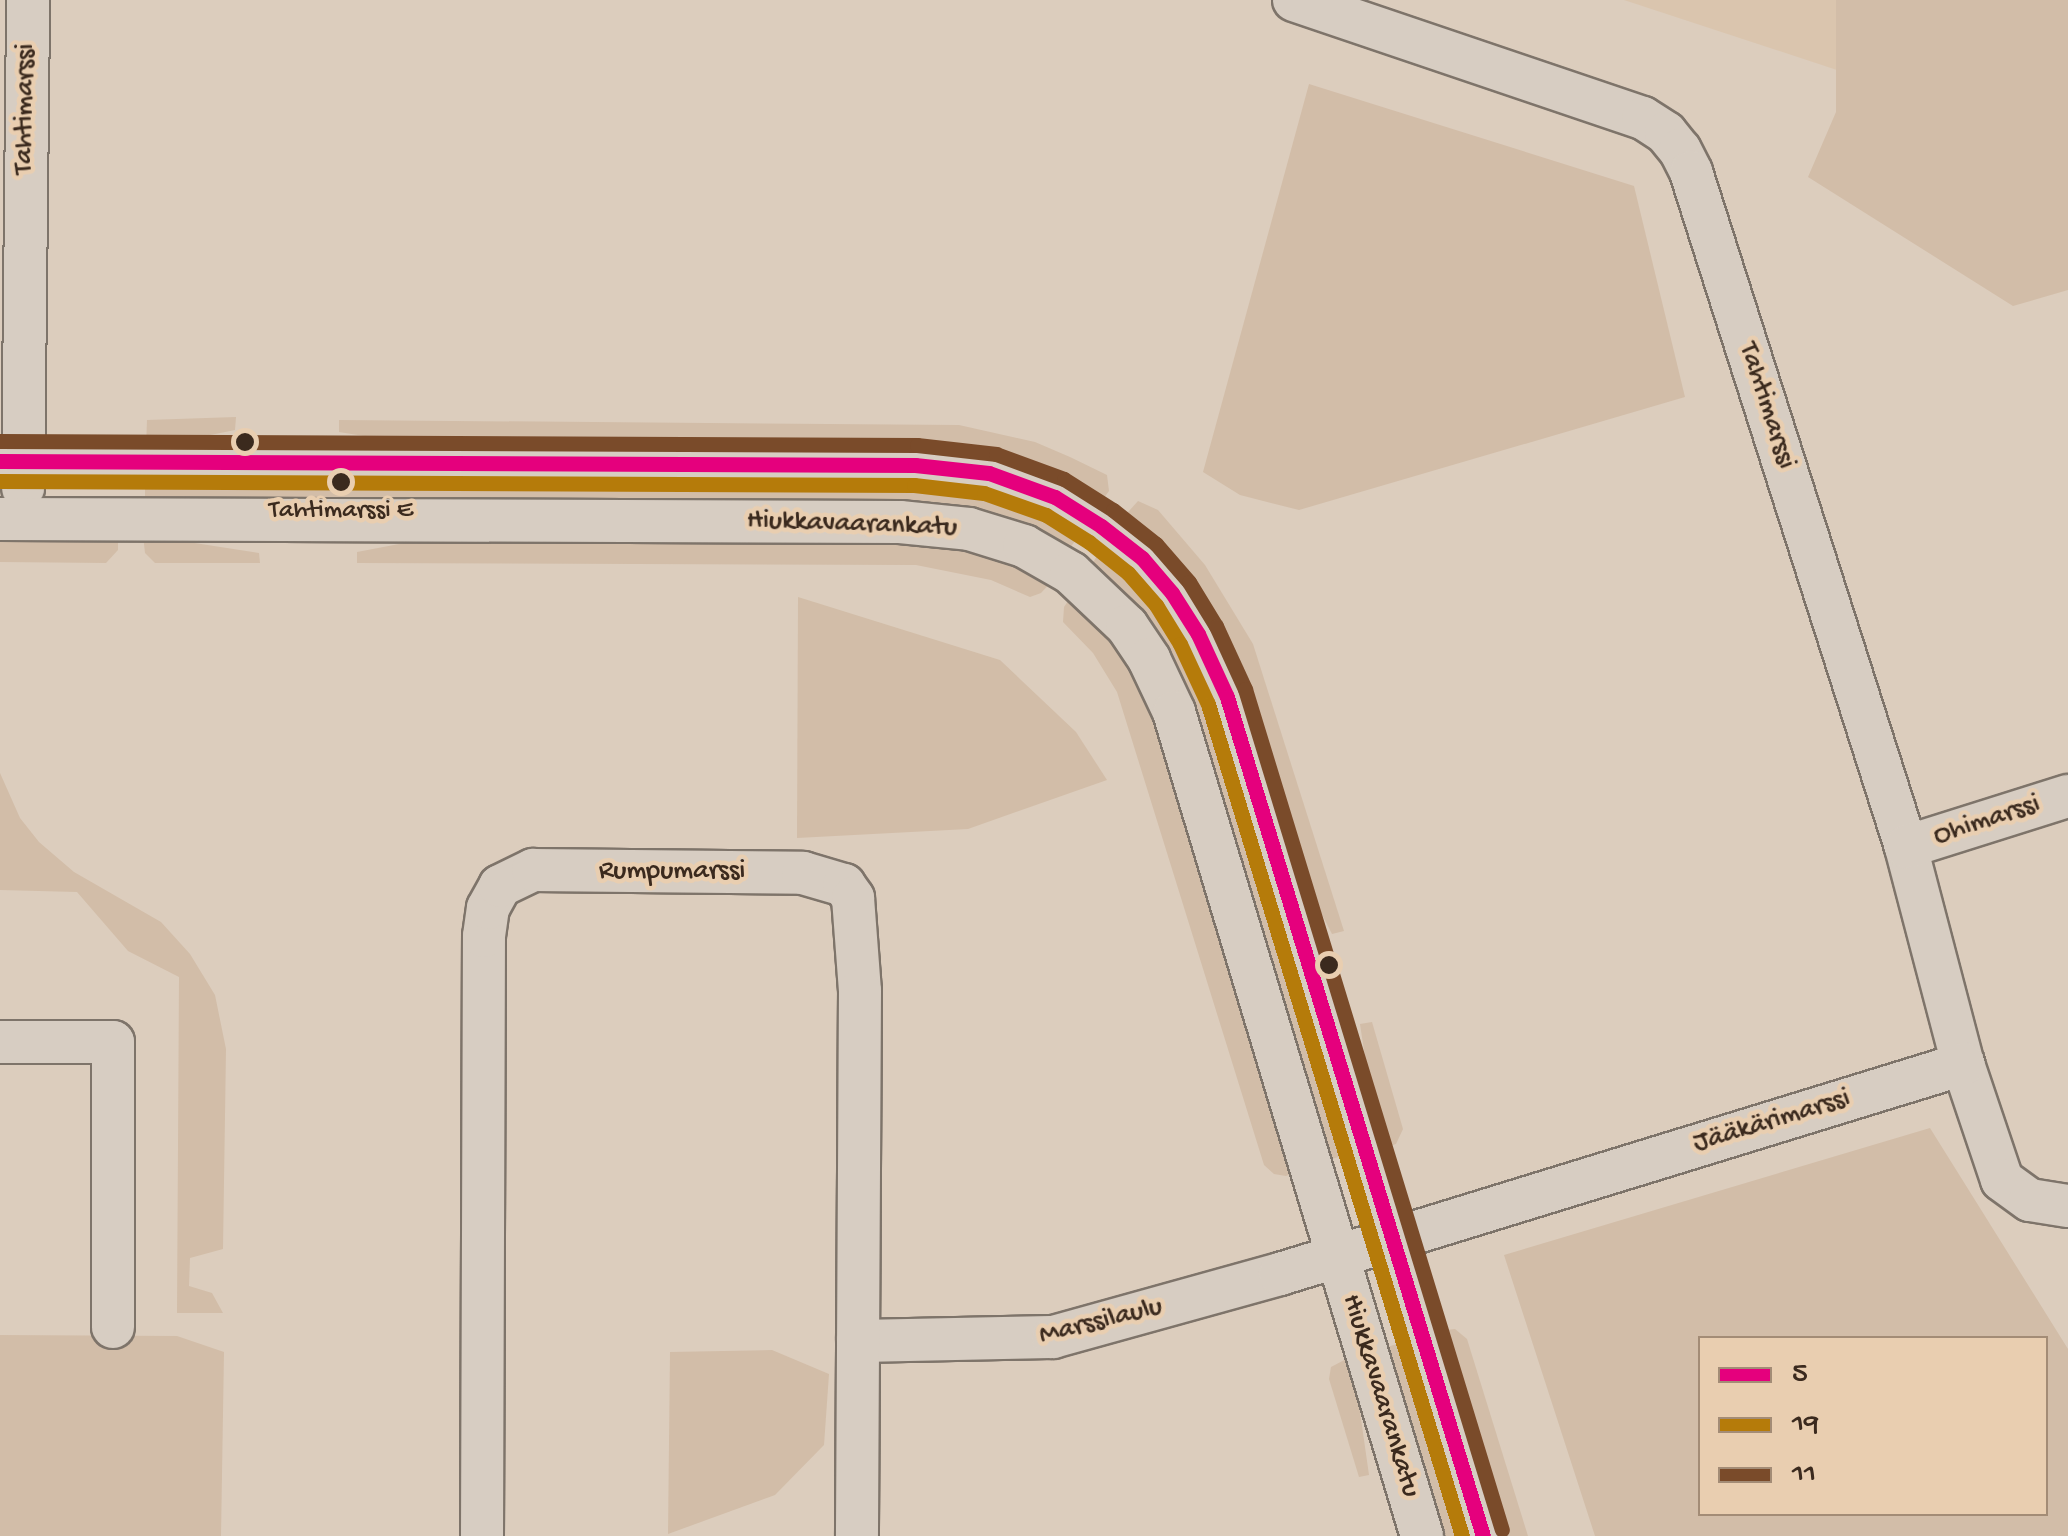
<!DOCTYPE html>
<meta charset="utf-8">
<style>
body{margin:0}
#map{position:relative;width:2068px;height:1536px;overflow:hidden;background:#dccdbd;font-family:"Gochi Hand",sans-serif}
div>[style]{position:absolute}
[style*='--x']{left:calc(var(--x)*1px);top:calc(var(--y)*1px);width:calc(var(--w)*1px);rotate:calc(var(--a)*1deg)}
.built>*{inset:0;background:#dac5ae}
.green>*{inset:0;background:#d2bda8}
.roads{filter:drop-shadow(2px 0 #7e746a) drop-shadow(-2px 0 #7e746a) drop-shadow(0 2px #7e746a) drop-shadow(0 -2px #7e746a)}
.minor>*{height:42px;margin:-21px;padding:0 21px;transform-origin:21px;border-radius:21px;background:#d7cdc2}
.bus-1>*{height:15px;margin:-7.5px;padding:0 7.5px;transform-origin:7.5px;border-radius:7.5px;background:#e5007d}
.bus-2>*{height:15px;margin:-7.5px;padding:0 7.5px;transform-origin:7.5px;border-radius:7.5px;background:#b57b0a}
.bus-3>*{height:15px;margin:-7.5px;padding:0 7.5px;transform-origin:7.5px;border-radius:7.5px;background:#7a4b2a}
.dots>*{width:28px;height:28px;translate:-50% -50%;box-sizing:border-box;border:5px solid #e9ceb0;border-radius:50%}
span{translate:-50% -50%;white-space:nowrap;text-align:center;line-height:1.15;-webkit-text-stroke:9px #e9ceb0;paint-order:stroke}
.bus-label{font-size:26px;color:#3b2a1e}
.street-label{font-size:28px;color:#3b2a1e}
.legend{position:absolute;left:1698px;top:1336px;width:350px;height:180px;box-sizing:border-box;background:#e9ceb0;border:2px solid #a38c76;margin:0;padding:12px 18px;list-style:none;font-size:30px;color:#3b2a1e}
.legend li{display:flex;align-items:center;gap:20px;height:50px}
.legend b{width:50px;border:2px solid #a38c76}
</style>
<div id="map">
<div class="built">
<div style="clip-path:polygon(1624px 0,1836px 0,1837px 70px)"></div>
</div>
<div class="green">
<div style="clip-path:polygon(1836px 0,2068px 0,2068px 290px,2013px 306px,1808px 177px,1836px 112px)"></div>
<div style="clip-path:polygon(1309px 84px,1634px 186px,1685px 397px,1299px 510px,1240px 495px,1203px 472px)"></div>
<div style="clip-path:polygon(236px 417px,235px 430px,146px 448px,147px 420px)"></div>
<div style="clip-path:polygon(339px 420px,959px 425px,1035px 442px,1070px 457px,1107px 475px,1109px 491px,1098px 506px,1064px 486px,452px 450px,339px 432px)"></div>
<div style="clip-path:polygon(145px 477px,972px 486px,1082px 530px,1067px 553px,1045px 540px,145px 505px)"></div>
<div style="clip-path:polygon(1138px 501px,1158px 510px,1205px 565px,1253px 644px,1344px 931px,1332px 934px,1120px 521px)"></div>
<div style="clip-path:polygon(0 534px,118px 534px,118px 550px,106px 563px,0 562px)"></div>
<div style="clip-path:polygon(143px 535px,259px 553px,260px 563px,155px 563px,145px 553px)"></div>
<div style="clip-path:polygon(441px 536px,958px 541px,1053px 580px,1041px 593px,1030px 597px,991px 580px,916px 565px,357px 563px,357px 552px)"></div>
<div style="clip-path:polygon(1103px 546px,1128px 568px,1198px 667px,1350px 1154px,1324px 1161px,1185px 707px,1089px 569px)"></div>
<div style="clip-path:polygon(1072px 595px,1115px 637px,1157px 715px,1296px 1172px,1286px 1176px,1274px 1174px,1264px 1165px,1117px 692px,1093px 653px,1063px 622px,1064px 607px)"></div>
<div style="clip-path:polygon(798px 597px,1000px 660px,1076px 732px,1107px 780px,968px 829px,797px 838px)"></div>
<div style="clip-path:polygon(0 773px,20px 818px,39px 842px,74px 872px,161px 922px,190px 954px,215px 995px,226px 1049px,223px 1249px,190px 1258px,189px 1286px,212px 1293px,223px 1313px,177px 1313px,179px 977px,128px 951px,77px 892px,0 890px)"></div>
<div style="clip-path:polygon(1372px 1022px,1403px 1129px,1396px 1144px,1379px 1149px,1360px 1024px)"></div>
<div style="clip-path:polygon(evenodd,1930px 1128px,2068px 1349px,2068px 1536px,1595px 1536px,1504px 1255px,1930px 1128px,1700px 1338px,2046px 1338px,2046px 1514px,1700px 1514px,1700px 1338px)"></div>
<div style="clip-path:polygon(1455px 1329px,1467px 1339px,1528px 1536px,1497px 1536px,1437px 1331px)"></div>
<div style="clip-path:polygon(0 1335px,177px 1336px,224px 1352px,221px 1536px,0 1536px)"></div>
<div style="clip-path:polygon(1406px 1341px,1466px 1536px,1437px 1536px,1381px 1349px)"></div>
<div style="clip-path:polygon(772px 1350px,829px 1374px,824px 1445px,775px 1495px,668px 1534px,670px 1352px)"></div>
<div style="clip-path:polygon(1352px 1356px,1369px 1475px,1359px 1477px,1329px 1379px,1331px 1367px)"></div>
</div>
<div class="roads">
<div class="minor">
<div style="--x:1294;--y:0;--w:368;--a:18.7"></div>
<div style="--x:1643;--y:118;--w:27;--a:33"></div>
<div style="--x:1666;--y:133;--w:22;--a:51"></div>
<div style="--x:1680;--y:150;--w:25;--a:63"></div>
<div style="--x:1691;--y:172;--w:708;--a:72.33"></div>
<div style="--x:1906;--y:847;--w:224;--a:75.3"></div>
<div style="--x:1963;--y:1064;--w:122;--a:71.4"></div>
<div style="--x:2002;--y:1180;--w:34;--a:36"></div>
<div style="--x:2030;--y:1200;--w:38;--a:9"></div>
<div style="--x:0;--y:461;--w:915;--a:0.25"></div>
<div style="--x:915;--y:465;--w:74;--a:6.2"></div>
<div style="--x:989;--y:473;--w:70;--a:20"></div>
<div style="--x:1055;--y:497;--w:54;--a:32.2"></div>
<div style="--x:1101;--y:526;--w:52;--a:38"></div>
<div style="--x:1142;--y:558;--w:46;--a:49.4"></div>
<div style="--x:1172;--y:593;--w:49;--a:57.6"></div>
<div style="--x:1198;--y:634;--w:69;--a:65.3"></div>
<div style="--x:1227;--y:697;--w:877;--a:73.03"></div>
<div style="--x:23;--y:488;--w:488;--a:-89.4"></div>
<div style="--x:0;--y:519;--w:900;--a:0.19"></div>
<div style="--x:900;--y:522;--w:69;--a:5.8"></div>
<div style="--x:969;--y:529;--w:58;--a:17.2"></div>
<div style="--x:1024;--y:546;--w:54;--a:29.9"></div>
<div style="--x:1071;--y:573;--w:77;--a:43.4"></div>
<div style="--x:1127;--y:626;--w:40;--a:56"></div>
<div style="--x:1149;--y:659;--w:59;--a:64.7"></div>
<div style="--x:1174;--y:712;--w:861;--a:73.25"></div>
<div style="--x:1906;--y:847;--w:170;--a:-17.5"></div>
<div style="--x:0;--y:1042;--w:113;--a:0"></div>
<div style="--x:113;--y:1042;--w:285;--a:90"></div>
<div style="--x:858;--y:1341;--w:195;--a:-1.2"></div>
<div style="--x:1053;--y:1337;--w:236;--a:-15.5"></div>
<div style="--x:1280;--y:1274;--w:715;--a:-17.09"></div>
<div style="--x:482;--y:1536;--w:600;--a:-89.81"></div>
<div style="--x:484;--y:936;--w:28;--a:-82"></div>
<div style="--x:488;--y:908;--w:25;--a:-61"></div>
<div style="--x:500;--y:886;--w:37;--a:-26"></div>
<div style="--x:533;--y:870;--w:270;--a:0.6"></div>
<div style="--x:803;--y:873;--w:43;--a:16.3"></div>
<div style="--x:844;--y:885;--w:16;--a:55"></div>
<div style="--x:853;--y:898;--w:93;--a:85.7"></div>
<div style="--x:860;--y:991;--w:545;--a:90.32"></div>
</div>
</div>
<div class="bus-1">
<div style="--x:0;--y:461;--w:915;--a:0.25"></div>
<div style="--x:915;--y:465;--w:74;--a:6.2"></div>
<div style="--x:989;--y:473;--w:70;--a:20"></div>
<div style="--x:1055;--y:497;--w:54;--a:32.2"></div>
<div style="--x:1101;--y:526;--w:52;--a:38"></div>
<div style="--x:1142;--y:558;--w:46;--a:49.4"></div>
<div style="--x:1172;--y:593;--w:49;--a:57.6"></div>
<div style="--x:1198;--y:634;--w:69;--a:65.3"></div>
<div style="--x:1227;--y:697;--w:877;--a:73.03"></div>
</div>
<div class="bus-2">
<div style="--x:0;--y:481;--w:914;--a:0.25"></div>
<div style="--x:914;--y:485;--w:70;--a:6.5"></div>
<div style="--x:984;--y:493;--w:66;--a:19.5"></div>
<div style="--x:1046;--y:515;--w:51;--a:32.1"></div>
<div style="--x:1089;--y:542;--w:50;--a:38.5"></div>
<div style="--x:1128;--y:573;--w:43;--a:48.8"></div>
<div style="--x:1156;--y:605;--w:46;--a:58.4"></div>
<div style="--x:1180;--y:644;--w:66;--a:65"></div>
<div style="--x:1208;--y:704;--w:870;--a:73.02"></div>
</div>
<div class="bus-3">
<div style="--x:0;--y:441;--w:917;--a:0.25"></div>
<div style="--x:917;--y:445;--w:80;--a:6.5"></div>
<div style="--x:996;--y:454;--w:72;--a:20.2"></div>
<div style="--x:1064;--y:479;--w:58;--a:32.3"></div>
<div style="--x:1113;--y:510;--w:55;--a:38.3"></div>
<div style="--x:1156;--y:544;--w:50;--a:49"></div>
<div style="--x:1189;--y:582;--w:52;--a:58.5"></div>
<div style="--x:1216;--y:626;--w:69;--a:65.3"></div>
<div style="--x:1245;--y:689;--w:879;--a:73.01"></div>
</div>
<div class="dots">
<div style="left:245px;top:442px;background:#3b2a1e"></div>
<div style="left:341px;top:482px;background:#3b2a1e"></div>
<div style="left:1329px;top:965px;background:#3b2a1e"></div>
</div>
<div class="bus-label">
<span style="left:341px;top:512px">Tahtimarssi E</span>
</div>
<div class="street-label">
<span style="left:26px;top:109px;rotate:-89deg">Tahtimarssi</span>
<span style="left:1766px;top:406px;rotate:72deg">Tahtimarssi</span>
<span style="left:852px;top:525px;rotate:2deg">Hiukkavaarankatu</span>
<span style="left:1987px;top:821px;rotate:-18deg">Ohimarssi</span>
<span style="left:672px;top:872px">Rumpumarssi</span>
<span style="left:1772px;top:1122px;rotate:-17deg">Jääkärimarssi</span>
<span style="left:1101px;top:1322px;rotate:-14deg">Marssilaulu</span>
<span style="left:1380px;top:1396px;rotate:73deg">Hiukkavaarankatu</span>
</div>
<ul class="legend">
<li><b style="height:12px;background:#e5007d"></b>5</li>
<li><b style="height:12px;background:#b57b0a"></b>19</li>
<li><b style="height:12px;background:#7a4b2a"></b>11</li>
</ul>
</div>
